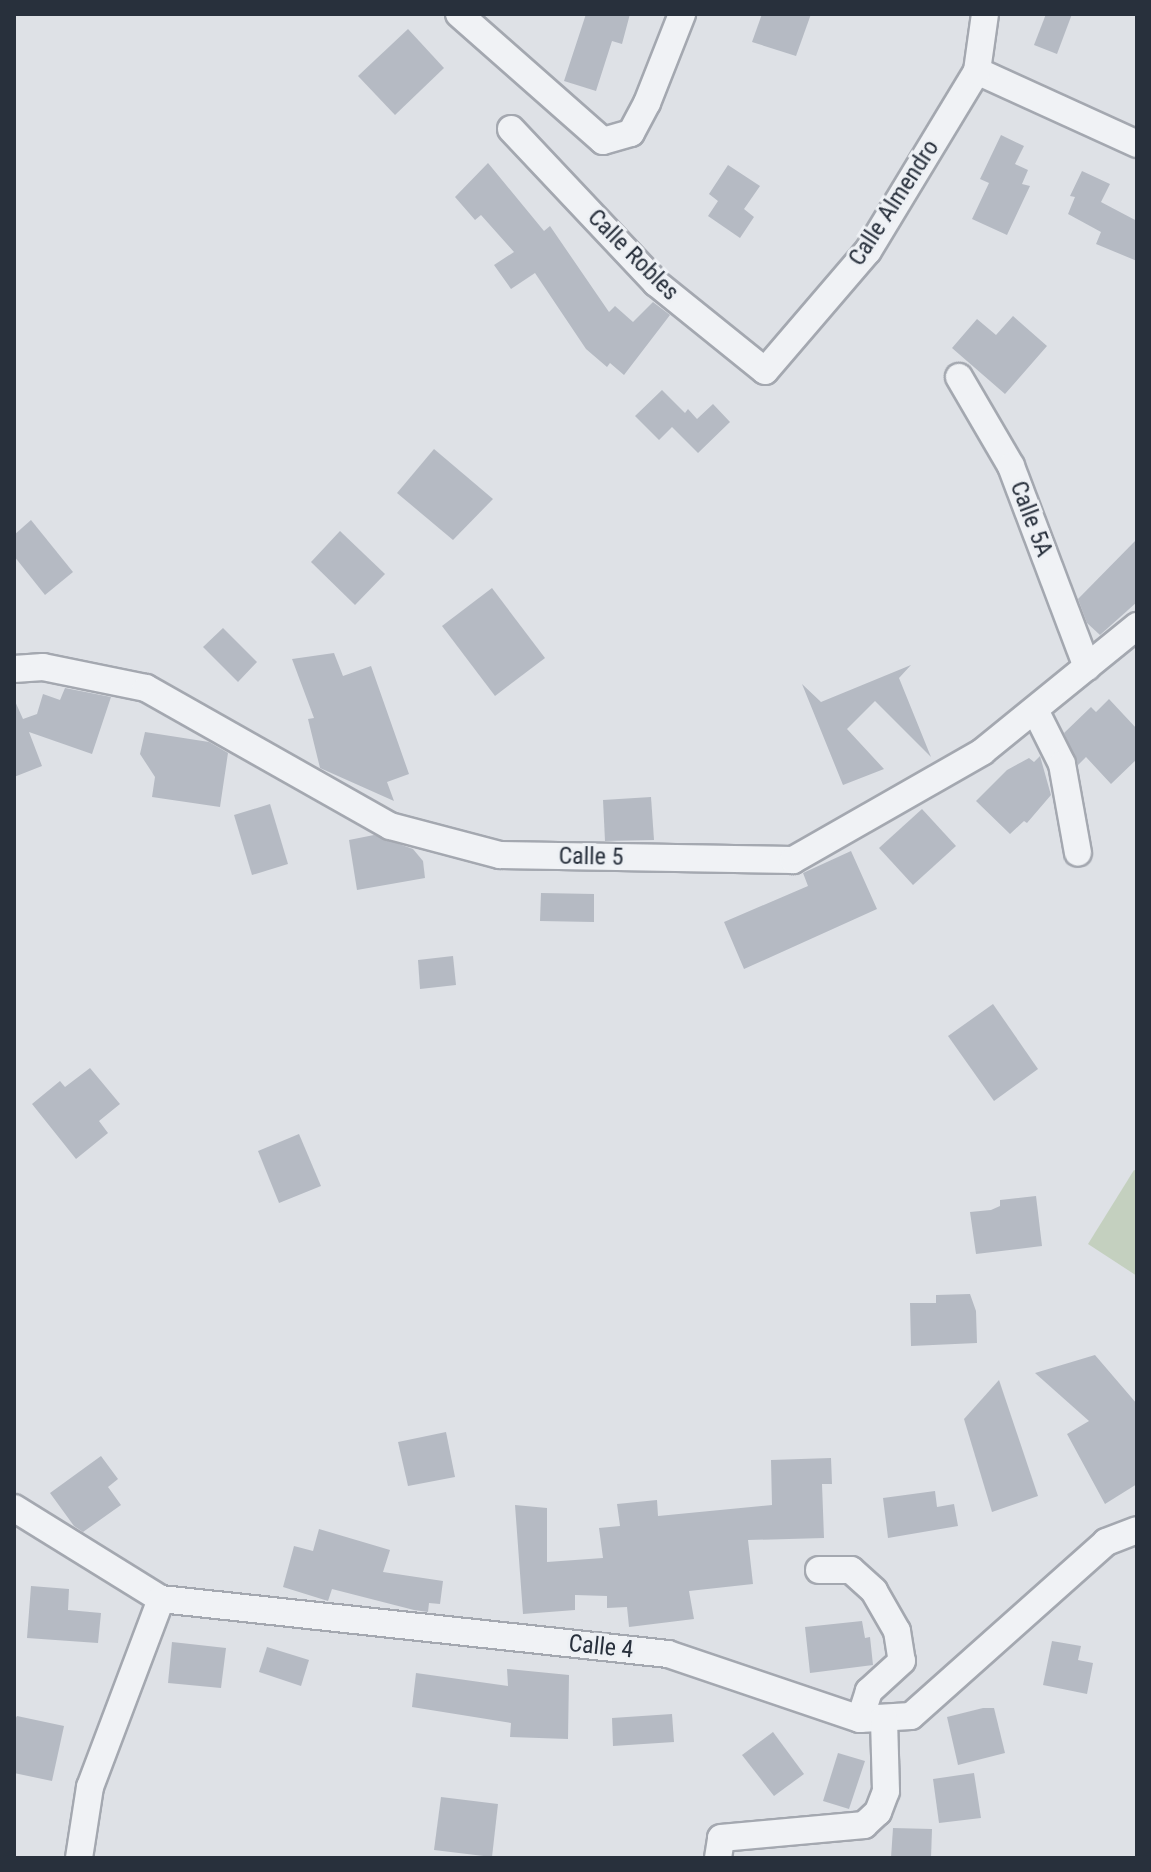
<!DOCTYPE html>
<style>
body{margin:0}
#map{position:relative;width:1151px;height:1872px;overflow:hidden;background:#dee1e6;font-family:"Roboto Condensed",sans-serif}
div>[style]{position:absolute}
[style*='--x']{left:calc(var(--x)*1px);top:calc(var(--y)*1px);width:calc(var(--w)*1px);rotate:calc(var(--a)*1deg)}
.green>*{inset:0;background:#c4d0bf}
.building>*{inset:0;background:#b5bac3}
.roads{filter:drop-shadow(2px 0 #a4a8b0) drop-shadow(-2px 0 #a4a8b0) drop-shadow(0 2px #a4a8b0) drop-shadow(0 -2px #a4a8b0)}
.minor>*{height:26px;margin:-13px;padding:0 13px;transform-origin:13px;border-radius:13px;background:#f0f2f5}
span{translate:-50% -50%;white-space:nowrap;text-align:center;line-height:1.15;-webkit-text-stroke:6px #edf0f4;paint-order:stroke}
.street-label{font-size:24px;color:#28303c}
.frame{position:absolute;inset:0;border:16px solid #28303c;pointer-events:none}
</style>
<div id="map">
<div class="green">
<div style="clip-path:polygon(1134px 1170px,1137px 1171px,1137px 1276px,1088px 1244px)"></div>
</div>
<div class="building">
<div style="clip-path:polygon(586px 14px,630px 14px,622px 44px,612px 41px,596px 91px,564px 81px)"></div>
<div style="clip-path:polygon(762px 14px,811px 14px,796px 56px,752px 42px)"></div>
<div style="clip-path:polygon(1046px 14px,1072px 14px,1057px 54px,1034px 45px)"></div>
<div style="clip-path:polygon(408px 29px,444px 68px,395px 115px,358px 76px)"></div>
<div style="clip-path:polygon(1001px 135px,1024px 146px,1015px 164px,1028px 170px,1022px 184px,1030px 186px,1007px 235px,972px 219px,989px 183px,980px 179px)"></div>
<div style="clip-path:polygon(488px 163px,544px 231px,550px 226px,609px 312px,615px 306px,633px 322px,653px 302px,670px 315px,624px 375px,610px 363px,607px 367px,586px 349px,535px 273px,511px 289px,494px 265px,514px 252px,481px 215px,475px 220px,455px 197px)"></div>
<div style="clip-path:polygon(728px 165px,760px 186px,744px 209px,754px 217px,740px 238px,708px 216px,718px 201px,709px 194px)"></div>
<div style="clip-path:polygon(1082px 171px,1110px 184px,1101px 202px,1137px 221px,1137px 261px,1096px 244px,1101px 232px,1068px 214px,1075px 197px,1070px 196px)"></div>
<div style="clip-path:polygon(1013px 316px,1047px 346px,1005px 394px,952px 348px,977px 319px,996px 335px)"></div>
<div style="clip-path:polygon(662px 390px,685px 413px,688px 409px,697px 419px,713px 404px,730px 422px,698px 453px,672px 427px,659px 440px,635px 416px)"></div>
<div style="clip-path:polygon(434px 449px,493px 499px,453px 540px,397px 493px)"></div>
<div style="clip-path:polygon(31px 520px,73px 572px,45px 595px,14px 556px,14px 535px)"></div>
<div style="clip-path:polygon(340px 531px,385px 574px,355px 605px,311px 562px)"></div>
<div style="clip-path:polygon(1137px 539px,1137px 602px,1100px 635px,1087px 623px,1078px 599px)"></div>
<div style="clip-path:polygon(492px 588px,545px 658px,495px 696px,442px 626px)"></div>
<div style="clip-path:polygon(223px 628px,257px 662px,238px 682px,203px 647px)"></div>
<div style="clip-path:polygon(334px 653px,343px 676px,371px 666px,409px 774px,387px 782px,394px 801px,320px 768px,308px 719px,314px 718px,292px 659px)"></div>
<div style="clip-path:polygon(911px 665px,899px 678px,931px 757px,875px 701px,847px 729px,884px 769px,843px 785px,802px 684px,821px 702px)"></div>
<div style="clip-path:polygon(65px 688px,111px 697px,92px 754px,29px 732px,42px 766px,14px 777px,14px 699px,23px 719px,37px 714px,43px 694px,60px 700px)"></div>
<div style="clip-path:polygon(1109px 699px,1137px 729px,1137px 759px,1111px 784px,1086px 757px,1078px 765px,1064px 733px,1091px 707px,1096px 712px)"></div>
<div style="clip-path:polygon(145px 732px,209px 742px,228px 753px,220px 807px,152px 797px,155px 777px,140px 754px)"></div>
<div style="clip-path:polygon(1040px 756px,1051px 795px,1027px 823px,1024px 821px,1010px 834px,976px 801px,1007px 770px,1029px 758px,1034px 762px)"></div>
<div style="clip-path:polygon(651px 797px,654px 840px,605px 841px,603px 800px)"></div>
<div style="clip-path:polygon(270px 804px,288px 864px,252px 875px,234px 815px)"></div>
<div style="clip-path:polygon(922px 809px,956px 846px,913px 885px,879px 848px)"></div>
<div style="clip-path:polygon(374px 835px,413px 849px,423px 861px,425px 878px,357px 890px,349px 840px)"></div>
<div style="clip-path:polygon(851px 851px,877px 909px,744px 969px,724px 922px,808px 886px,803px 873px)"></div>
<div style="clip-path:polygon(541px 893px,594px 894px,594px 922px,540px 921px)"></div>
<div style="clip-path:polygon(453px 956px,456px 985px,420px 989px,418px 960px)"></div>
<div style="clip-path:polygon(993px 1004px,1038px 1069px,994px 1101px,948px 1036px)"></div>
<div style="clip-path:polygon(90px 1068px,120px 1104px,99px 1121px,108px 1133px,76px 1159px,32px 1104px,60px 1081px,65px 1087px)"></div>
<div style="clip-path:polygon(299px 1134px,321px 1186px,279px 1203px,258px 1151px)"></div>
<div style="clip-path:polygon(1036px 1196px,1042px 1246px,976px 1254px,970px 1212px,991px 1210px,1000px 1206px,1000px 1200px)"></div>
<div style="clip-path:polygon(970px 1294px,976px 1311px,977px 1343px,911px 1346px,910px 1303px,936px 1303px,936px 1295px)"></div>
<div style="clip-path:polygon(1095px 1355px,1137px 1404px,1137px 1484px,1105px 1504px,1067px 1434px,1089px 1421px,1035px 1373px)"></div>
<div style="clip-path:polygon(999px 1380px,1038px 1496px,992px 1512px,964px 1419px)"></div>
<div style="clip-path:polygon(446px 1432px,455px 1477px,408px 1486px,398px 1442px)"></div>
<div style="clip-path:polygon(101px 1456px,118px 1479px,108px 1487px,121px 1505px,83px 1532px,74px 1526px,50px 1493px)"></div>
<div style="clip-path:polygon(831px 1458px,832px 1484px,822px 1484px,824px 1538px,748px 1540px,753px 1584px,689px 1591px,694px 1619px,629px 1627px,627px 1607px,607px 1608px,607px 1596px,575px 1595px,575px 1610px,523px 1614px,515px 1505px,547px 1508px,547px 1562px,603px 1558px,599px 1528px,620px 1526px,617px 1504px,657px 1500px,658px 1516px,772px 1505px,771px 1460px)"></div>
<div style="clip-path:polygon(935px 1491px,937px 1507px,954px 1504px,958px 1526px,888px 1538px,883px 1498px)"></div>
<div style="clip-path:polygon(319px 1529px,390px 1550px,383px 1572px,443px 1581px,440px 1604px,429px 1603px,428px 1612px,414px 1610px,332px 1589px,328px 1601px,283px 1587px,294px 1546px,313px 1551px)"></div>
<div style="clip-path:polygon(31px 1586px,69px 1589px,68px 1610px,101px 1613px,98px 1643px,27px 1638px)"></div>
<div style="clip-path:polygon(862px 1621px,865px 1638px,870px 1637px,873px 1665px,810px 1673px,805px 1627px)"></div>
<div style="clip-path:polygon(1052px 1641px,1081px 1646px,1078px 1660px,1093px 1663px,1087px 1694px,1043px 1685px)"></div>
<div style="clip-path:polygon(172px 1642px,226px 1648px,221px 1688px,168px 1683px)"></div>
<div style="clip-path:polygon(267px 1647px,309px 1660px,301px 1686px,259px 1672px)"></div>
<div style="clip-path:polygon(507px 1669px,569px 1675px,568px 1739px,510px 1737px,511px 1723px,412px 1707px,416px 1673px,508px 1686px)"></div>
<div style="clip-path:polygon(983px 1708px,994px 1708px,1005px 1753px,958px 1765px,947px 1717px)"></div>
<div style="clip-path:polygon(672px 1714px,674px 1742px,613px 1746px,612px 1718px)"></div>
<div style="clip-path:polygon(17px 1716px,64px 1726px,52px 1781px,14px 1773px,14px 1721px)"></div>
<div style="clip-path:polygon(773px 1732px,804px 1774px,774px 1796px,742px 1755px)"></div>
<div style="clip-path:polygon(838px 1753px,865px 1761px,849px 1809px,823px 1801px)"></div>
<div style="clip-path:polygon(974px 1773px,981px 1818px,939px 1823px,933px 1779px)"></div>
<div style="clip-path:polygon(441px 1797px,498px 1804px,492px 1857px,434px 1850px)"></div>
<div style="clip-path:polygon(893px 1828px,932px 1829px,931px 1858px,891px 1858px)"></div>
</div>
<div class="roads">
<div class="minor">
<div style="--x:459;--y:14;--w:192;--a:41.4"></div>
<div style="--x:603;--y:141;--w:29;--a:-16"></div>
<div style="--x:631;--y:133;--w:34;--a:-62"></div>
<div style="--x:647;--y:103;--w:96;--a:-68.5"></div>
<div style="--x:977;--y:71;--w:176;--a:24.5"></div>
<div style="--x:511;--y:129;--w:212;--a:46.7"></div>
<div style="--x:656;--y:283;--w:140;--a:38.9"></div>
<div style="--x:765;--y:371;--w:158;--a:-49.4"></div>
<div style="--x:868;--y:251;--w:210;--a:-58.8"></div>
<div style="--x:977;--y:71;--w:58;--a:-82"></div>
<div style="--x:959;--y:377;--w:103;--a:59.7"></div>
<div style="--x:1011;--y:466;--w:215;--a:69.3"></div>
<div style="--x:14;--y:669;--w:29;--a:-4"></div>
<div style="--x:43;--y:667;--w:105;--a:11.5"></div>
<div style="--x:146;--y:688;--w:280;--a:29.5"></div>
<div style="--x:390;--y:826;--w:114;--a:14.8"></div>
<div style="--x:500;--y:855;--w:293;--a:1"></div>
<div style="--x:793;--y:860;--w:218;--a:-29.7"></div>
<div style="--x:982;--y:752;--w:200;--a:-39.1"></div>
<div style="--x:1035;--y:710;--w:60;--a:63.4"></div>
<div style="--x:1062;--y:764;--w:90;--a:79.8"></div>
<div style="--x:14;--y:1508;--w:173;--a:31.8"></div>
<div style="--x:161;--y:1599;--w:510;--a:6.19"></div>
<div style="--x:668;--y:1654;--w:203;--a:18.7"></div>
<div style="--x:860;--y:1719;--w:51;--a:-3.4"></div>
<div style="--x:911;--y:1716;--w:261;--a:-41.7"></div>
<div style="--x:1106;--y:1542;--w:33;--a:-21"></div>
<div style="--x:819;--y:1570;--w:32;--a:0"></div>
<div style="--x:851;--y:1570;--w:31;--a:42"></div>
<div style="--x:874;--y:1591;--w:46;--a:60.1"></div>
<div style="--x:897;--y:1631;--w:30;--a:81"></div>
<div style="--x:902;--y:1661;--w:45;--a:137.7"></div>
<div style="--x:869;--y:1691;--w:29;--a:108"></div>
<div style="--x:79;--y:1858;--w:72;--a:-81.2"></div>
<div style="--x:90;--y:1787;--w:201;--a:-69.3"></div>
<div style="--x:718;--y:1858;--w:20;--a:-81"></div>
<div style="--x:721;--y:1838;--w:144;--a:-5.2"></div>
<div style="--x:864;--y:1825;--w:19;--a:-43"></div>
<div style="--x:878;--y:1812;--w:22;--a:-69"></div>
<div style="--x:886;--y:1791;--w:73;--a:-91.6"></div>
</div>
</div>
<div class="street-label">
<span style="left:894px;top:203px;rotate:-57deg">Calle Almendro</span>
<span style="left:633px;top:255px;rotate:45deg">Calle Robles</span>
<span style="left:1031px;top:519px;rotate:69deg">Calle 5A</span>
<span style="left:591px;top:857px;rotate:1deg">Calle 5</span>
<span style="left:601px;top:1647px;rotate:6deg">Calle 4</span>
</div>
<div class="frame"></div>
</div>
